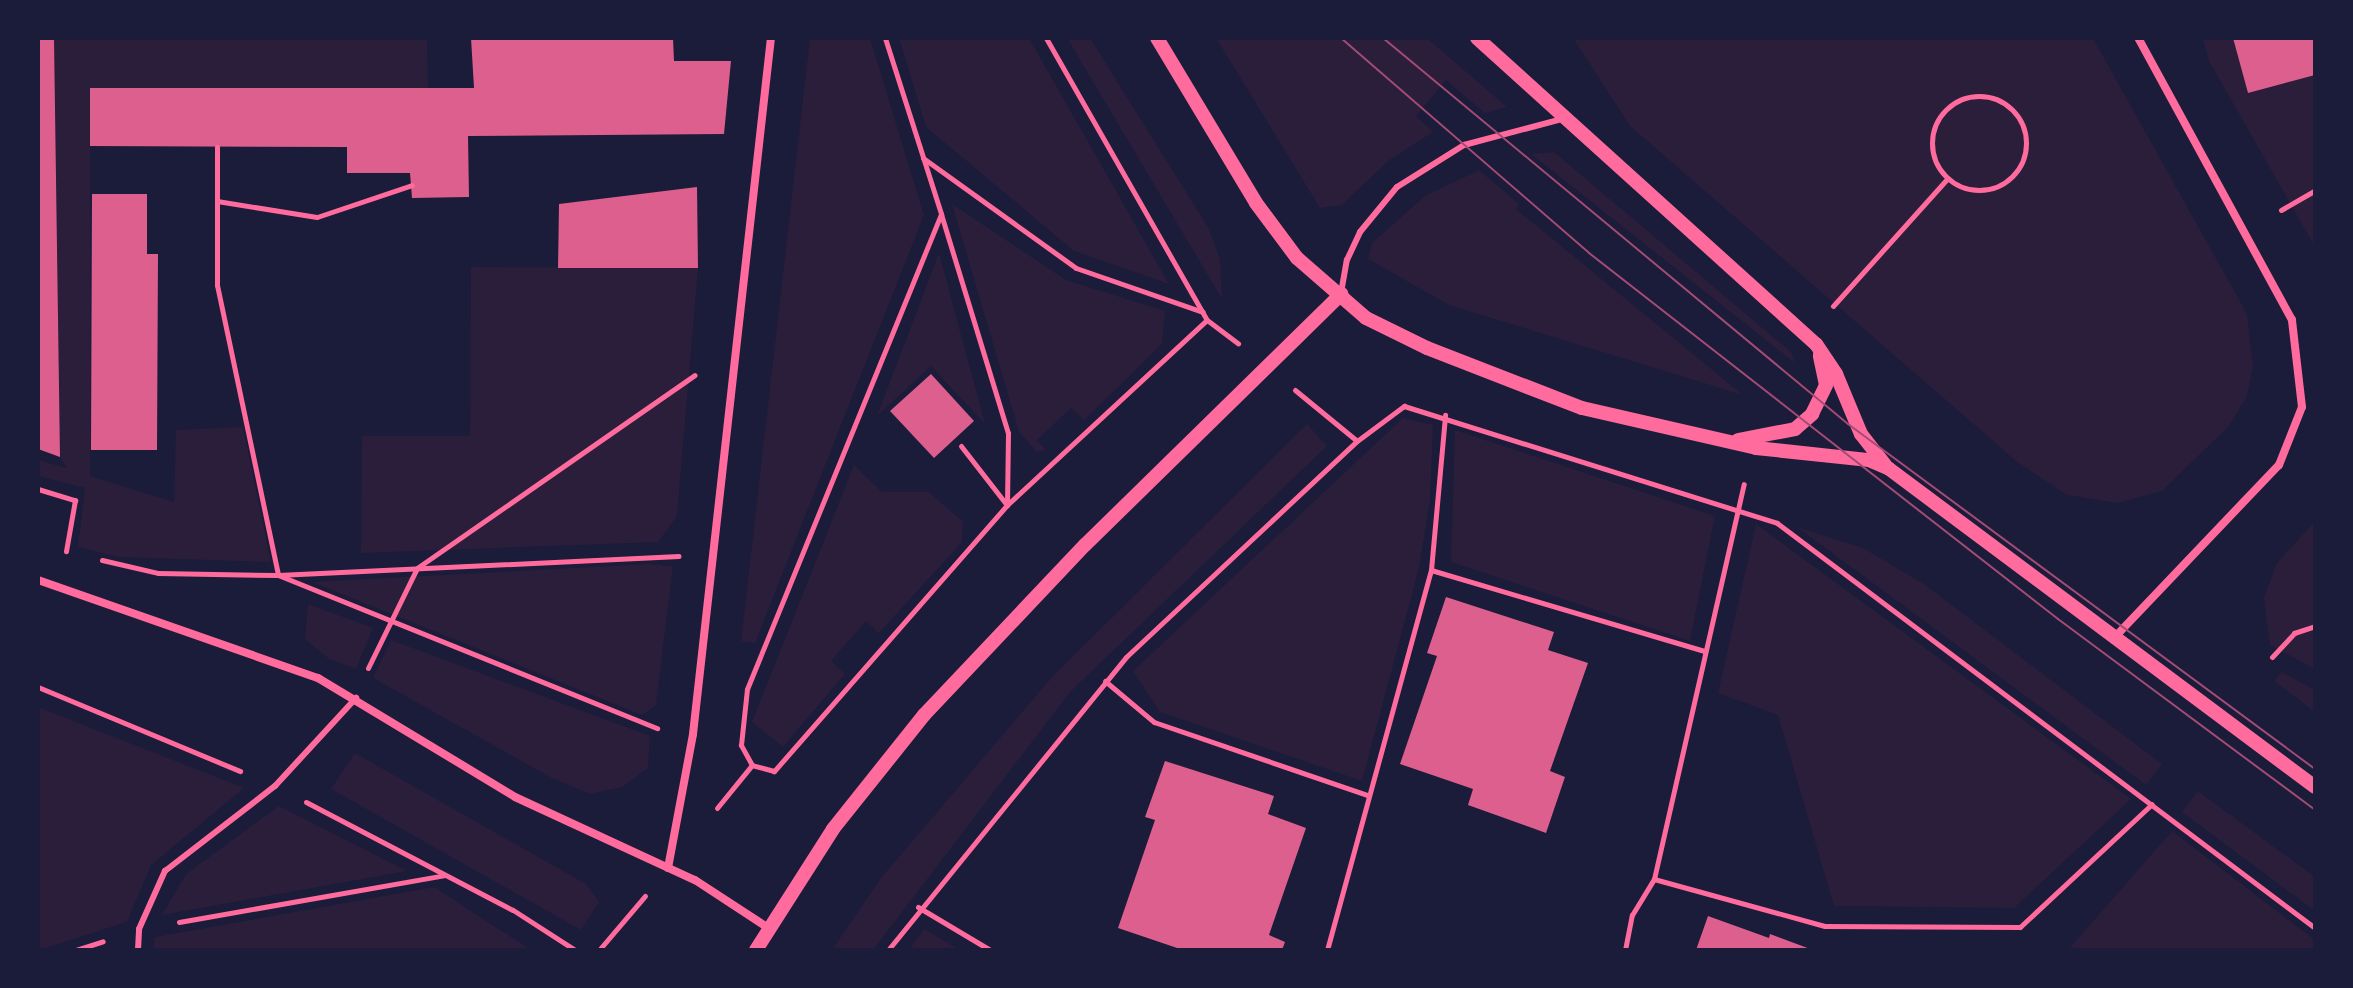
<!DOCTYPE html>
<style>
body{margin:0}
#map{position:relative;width:2353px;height:988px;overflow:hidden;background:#1b1b3a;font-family:"Public Sans",sans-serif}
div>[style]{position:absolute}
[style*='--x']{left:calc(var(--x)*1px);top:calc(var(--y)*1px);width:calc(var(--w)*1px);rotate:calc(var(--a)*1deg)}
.green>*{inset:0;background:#2a1e3b}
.building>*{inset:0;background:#dd5f8e}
.path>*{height:5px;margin:-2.5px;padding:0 2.5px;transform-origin:2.5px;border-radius:2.5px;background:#ff6b9d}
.path>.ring{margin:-2.5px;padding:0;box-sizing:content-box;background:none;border:5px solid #ff6b9d;border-radius:50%}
.service>*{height:6px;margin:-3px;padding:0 3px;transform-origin:3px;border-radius:3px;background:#ff6b9d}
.minor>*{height:8px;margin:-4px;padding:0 4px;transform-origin:4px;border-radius:4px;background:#ff6b9d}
.tertiary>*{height:14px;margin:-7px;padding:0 7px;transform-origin:7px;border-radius:7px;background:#ff6b9d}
.tram>*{height:2px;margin:-1px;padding:0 1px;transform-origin:1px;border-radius:1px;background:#a44b75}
span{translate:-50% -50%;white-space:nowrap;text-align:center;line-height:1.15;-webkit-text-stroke:8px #1b1b3a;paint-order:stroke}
.frame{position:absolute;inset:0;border:40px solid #1b1b3a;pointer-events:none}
</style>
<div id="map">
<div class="green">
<div style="clip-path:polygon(54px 38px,427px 38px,428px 89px,90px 146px,90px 476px,174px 502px,176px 430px,243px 427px,271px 562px,118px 557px,78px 547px,85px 488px,38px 476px,38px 460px,67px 468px,60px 457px)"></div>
<div style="clip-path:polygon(810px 38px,870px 38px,924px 215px,755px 643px,741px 641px)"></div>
<div style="clip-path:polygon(899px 38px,1029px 38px,1169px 284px,1074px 251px,926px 127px)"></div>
<div style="clip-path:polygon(1067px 38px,1090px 38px,1208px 227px,1220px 259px,1222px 299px)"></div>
<div style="clip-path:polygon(1216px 38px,1427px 38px,1507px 107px,1485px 113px,1446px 80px,1416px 116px,1433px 132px,1388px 161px,1342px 205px,1320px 208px)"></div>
<div style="clip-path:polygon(1573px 38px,2093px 38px,2247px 314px,2253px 367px,2247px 396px,2229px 426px,2162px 491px,2117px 503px,2067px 495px,2016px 461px,1630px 126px)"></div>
<div style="clip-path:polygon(2203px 38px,2233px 38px,2248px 93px,2315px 75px,2315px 247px,2209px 61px)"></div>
<div style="clip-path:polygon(1554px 152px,1791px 352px,1795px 363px,1531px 154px)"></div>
<div style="clip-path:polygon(1479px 170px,1519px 204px,1516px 209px,1743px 395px,1449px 305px,1368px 259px,1372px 243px,1425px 196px)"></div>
<div style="clip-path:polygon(952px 204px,1066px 280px,1165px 311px,1162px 344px,1084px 420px,1071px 408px,1037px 440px,1046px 450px,1037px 452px,1019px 432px)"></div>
<div style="clip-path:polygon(939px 253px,985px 424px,931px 366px,877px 416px)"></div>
<div style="clip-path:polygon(471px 267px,698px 268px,677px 516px,658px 542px,361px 553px,362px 436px,470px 436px)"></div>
<div style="clip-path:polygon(1403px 418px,1433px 425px,1430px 500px,1419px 568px,1362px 781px,1160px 712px,1133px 671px)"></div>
<div style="clip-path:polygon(1307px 424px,1327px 446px,1070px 692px,873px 950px,832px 950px,881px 878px,1052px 677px)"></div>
<div style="clip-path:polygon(1455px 430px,1715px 516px,1690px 641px,1451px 562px)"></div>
<div style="clip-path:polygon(854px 465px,882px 492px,929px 492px,963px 522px,962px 542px,879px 633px,866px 621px,831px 661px,845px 674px,783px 747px,752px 722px)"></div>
<div style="clip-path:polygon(2315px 521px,2315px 669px,2270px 645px,2264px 597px,2277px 563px)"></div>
<div style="clip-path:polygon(1756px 524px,2131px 799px,2014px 908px,1834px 906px,1778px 715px,1718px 693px)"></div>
<div style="clip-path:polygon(1797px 527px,1863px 548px,1924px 584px,2162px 764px,2146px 785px)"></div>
<div style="clip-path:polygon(649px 564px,673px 566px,656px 705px,642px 715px,312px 582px)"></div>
<div style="clip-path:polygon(308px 604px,373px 628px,356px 669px,329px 659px,305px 639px)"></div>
<div style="clip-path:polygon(391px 640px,650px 736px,648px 768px,622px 787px,590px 794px,552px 778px,373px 678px)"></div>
<div style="clip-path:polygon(2282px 672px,2315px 690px,2315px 712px,2274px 681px)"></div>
<div style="clip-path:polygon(38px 707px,244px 788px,151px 865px,127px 922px,39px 950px)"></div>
<div style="clip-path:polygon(355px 753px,586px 884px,599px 902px,581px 930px,331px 789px)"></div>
<div style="clip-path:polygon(2198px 791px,2315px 877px,2315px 911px,2182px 812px)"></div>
<div style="clip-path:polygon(279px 806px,407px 871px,162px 915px,186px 874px)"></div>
<div style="clip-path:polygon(2172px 831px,2315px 940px,2315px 950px,2068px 950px)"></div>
<div style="clip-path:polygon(434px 887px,531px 950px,153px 950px,155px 937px)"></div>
<div style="clip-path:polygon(924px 929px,960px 950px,909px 950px)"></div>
</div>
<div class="building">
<div style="clip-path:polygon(38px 38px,54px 38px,60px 457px,38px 449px)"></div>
<div style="clip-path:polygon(471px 38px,673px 38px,674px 61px,731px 61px,724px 134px,468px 136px,469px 197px,412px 198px,410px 173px,347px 173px,347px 147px,90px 146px,90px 88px,474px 88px)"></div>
<div style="clip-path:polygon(2233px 38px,2315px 38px,2315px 75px,2248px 93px)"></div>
<div style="clip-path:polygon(697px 187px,698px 268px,558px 268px,559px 204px)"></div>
<div style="clip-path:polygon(92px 194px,147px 194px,147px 254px,158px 254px,157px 450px,91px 450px)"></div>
<div style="clip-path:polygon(931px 374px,974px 421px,934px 458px,890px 411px)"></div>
<div style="clip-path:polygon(1446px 597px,1554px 632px,1548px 650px,1588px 663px,1550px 771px,1565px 777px,1546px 833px,1468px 805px,1473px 789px,1400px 764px,1437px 656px,1427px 653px)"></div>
<div style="clip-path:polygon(1165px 761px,1274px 796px,1268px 814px,1306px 828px,1269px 935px,1285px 942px,1282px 950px,1183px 950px,1118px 928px,1155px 820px,1145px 817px)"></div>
<div style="clip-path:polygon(1708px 916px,1769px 938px,1770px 934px,1813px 950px,1696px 950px)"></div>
</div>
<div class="path">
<div style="--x:885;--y:38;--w:185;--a:72.3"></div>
<div style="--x:941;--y:214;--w:229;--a:73"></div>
<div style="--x:1008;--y:433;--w:72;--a:90.8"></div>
<div style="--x:1007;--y:505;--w:354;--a:131.2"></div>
<div style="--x:774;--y:771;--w:23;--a:-165"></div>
<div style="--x:752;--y:765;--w:23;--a:-119"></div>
<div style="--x:741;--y:745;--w:56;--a:-83.9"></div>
<div style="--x:747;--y:689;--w:513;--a:-67.78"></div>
<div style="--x:1046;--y:38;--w:325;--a:60.3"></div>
<div style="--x:1207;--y:320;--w:39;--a:37"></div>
<div class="ring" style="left:1932px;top:96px;width:89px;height:89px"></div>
<div style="--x:217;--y:147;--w:138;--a:90"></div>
<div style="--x:217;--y:285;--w:296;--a:78.1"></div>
<div style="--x:278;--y:575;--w:401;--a:-2.7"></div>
<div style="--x:923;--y:158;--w:188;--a:35.7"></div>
<div style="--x:1076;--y:268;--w:134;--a:19.1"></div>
<div style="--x:217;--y:201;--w:101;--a:9.1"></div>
<div style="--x:317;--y:217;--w:100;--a:-18.6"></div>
<div style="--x:2281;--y:210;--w:39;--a:-30"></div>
<div style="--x:1833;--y:306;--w:169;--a:-48.1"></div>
<div style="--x:1295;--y:390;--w:80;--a:39.4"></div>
<div style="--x:1357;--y:441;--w:59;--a:-36.7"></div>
<div style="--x:1404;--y:406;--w:391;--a:17.4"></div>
<div style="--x:1777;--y:523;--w:673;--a:36.97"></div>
<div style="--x:961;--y:446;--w:75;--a:52.1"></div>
<div style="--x:1007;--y:505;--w:272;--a:-42.8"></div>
<div style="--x:38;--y:489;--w:39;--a:17"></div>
<div style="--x:75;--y:500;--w:52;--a:100"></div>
<div style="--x:102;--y:560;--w:57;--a:13.1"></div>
<div style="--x:158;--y:573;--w:120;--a:1"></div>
<div style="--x:278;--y:575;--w:409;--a:22"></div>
<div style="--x:1431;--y:570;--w:286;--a:16.5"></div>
<div style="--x:2272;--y:657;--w:33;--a:-47"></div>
<div style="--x:2294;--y:633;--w:22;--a:-18"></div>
<div style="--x:368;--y:668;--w:111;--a:-63.9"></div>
<div style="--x:417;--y:568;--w:338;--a:-34.8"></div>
<div style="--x:1105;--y:681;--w:64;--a:39.9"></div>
<div style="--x:1154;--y:722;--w:225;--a:18.9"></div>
<div style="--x:38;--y:687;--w:219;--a:22.6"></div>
<div style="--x:306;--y:802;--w:233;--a:27.6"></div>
<div style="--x:513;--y:910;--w:74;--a:32.8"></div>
<div style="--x:717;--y:808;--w:55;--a:-50.9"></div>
<div style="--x:1654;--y:879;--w:177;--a:15.4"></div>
<div style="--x:1825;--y:926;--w:195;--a:0.3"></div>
<div style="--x:2020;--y:927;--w:180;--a:-43"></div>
<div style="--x:918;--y:907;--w:84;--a:30.8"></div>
<div style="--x:179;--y:922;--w:270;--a:-10"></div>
<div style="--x:76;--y:950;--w:28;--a:-18"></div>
<div style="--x:599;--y:950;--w:71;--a:-49.6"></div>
<div style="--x:888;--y:950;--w:377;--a:-50.9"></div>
<div style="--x:1126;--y:657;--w:316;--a:-43.1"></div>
<div style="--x:1327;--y:950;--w:394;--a:-74.7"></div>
<div style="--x:1431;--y:570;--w:156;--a:-84.8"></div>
<div style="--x:1625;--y:950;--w:36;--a:-79"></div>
<div style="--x:1632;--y:915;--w:42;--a:-58.6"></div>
<div style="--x:1654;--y:879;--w:405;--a:-77.2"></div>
</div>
<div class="service">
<div style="--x:1341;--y:293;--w:34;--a:-80"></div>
<div style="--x:1347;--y:260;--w:31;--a:-65"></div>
<div style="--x:1360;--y:232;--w:58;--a:-50.6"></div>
<div style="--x:1397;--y:187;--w:79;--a:-32.1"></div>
<div style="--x:1464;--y:145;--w:101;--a:-14.9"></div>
<div style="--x:138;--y:950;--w:21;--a:-87"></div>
<div style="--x:139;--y:929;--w:64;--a:-65.9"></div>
<div style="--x:165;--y:871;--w:139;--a:-37.7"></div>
<div style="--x:275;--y:786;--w:120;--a:-47.4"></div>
</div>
<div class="minor">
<div style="--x:38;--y:580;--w:297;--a:19.3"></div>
<div style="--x:318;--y:678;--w:230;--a:31.1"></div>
<div style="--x:515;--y:797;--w:198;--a:24.8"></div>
<div style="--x:695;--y:880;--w:90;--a:33.2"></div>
<div style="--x:2114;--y:638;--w:239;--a:-46.4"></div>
<div style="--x:2279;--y:465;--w:62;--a:-68.4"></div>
<div style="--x:2302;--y:407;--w:88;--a:-96.6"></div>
<div style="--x:2292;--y:320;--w:321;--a:-118.6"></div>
<div style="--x:668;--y:868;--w:136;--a:-79.4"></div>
<div style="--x:693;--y:734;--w:700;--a:-83.61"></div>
</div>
<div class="tertiary">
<div style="--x:1157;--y:38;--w:192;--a:59"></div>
<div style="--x:1256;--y:203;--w:69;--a:53.3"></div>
<div style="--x:1297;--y:258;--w:91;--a:41"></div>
<div style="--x:1366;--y:318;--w:68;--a:26.2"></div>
<div style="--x:1427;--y:348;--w:166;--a:21.2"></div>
<div style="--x:1582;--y:408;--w:179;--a:12.9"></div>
<div style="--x:1756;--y:448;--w:114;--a:6.1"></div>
<div style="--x:1869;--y:460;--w:21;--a:23"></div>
<div style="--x:1888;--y:468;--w:533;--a:36.76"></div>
<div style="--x:1477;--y:38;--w:457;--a:42.1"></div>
<div style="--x:1816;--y:344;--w:36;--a:56"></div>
<div style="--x:1836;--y:374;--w:65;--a:67.4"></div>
<div style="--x:1861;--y:434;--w:39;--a:52"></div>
<div style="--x:1738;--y:440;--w:58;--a:-10.9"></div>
<div style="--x:1795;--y:429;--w:23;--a:-41"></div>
<div style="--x:1812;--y:414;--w:32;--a:-64"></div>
<div style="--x:1826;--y:385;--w:30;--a:-102"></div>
<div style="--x:756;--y:950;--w:143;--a:-57.5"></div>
<div style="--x:833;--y:829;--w:146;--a:-51.4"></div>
<div style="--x:924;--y:715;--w:234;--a:-46.6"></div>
<div style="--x:1085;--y:545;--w:359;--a:-44.4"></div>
</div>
<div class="tram">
<div style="--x:1341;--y:38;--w:328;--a:40.9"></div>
<div style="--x:1589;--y:253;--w:595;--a:37.97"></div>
<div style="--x:2058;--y:619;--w:320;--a:36.6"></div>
<div style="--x:1383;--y:38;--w:604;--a:39.7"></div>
<div style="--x:1848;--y:424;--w:581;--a:36.46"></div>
</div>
<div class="frame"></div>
</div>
